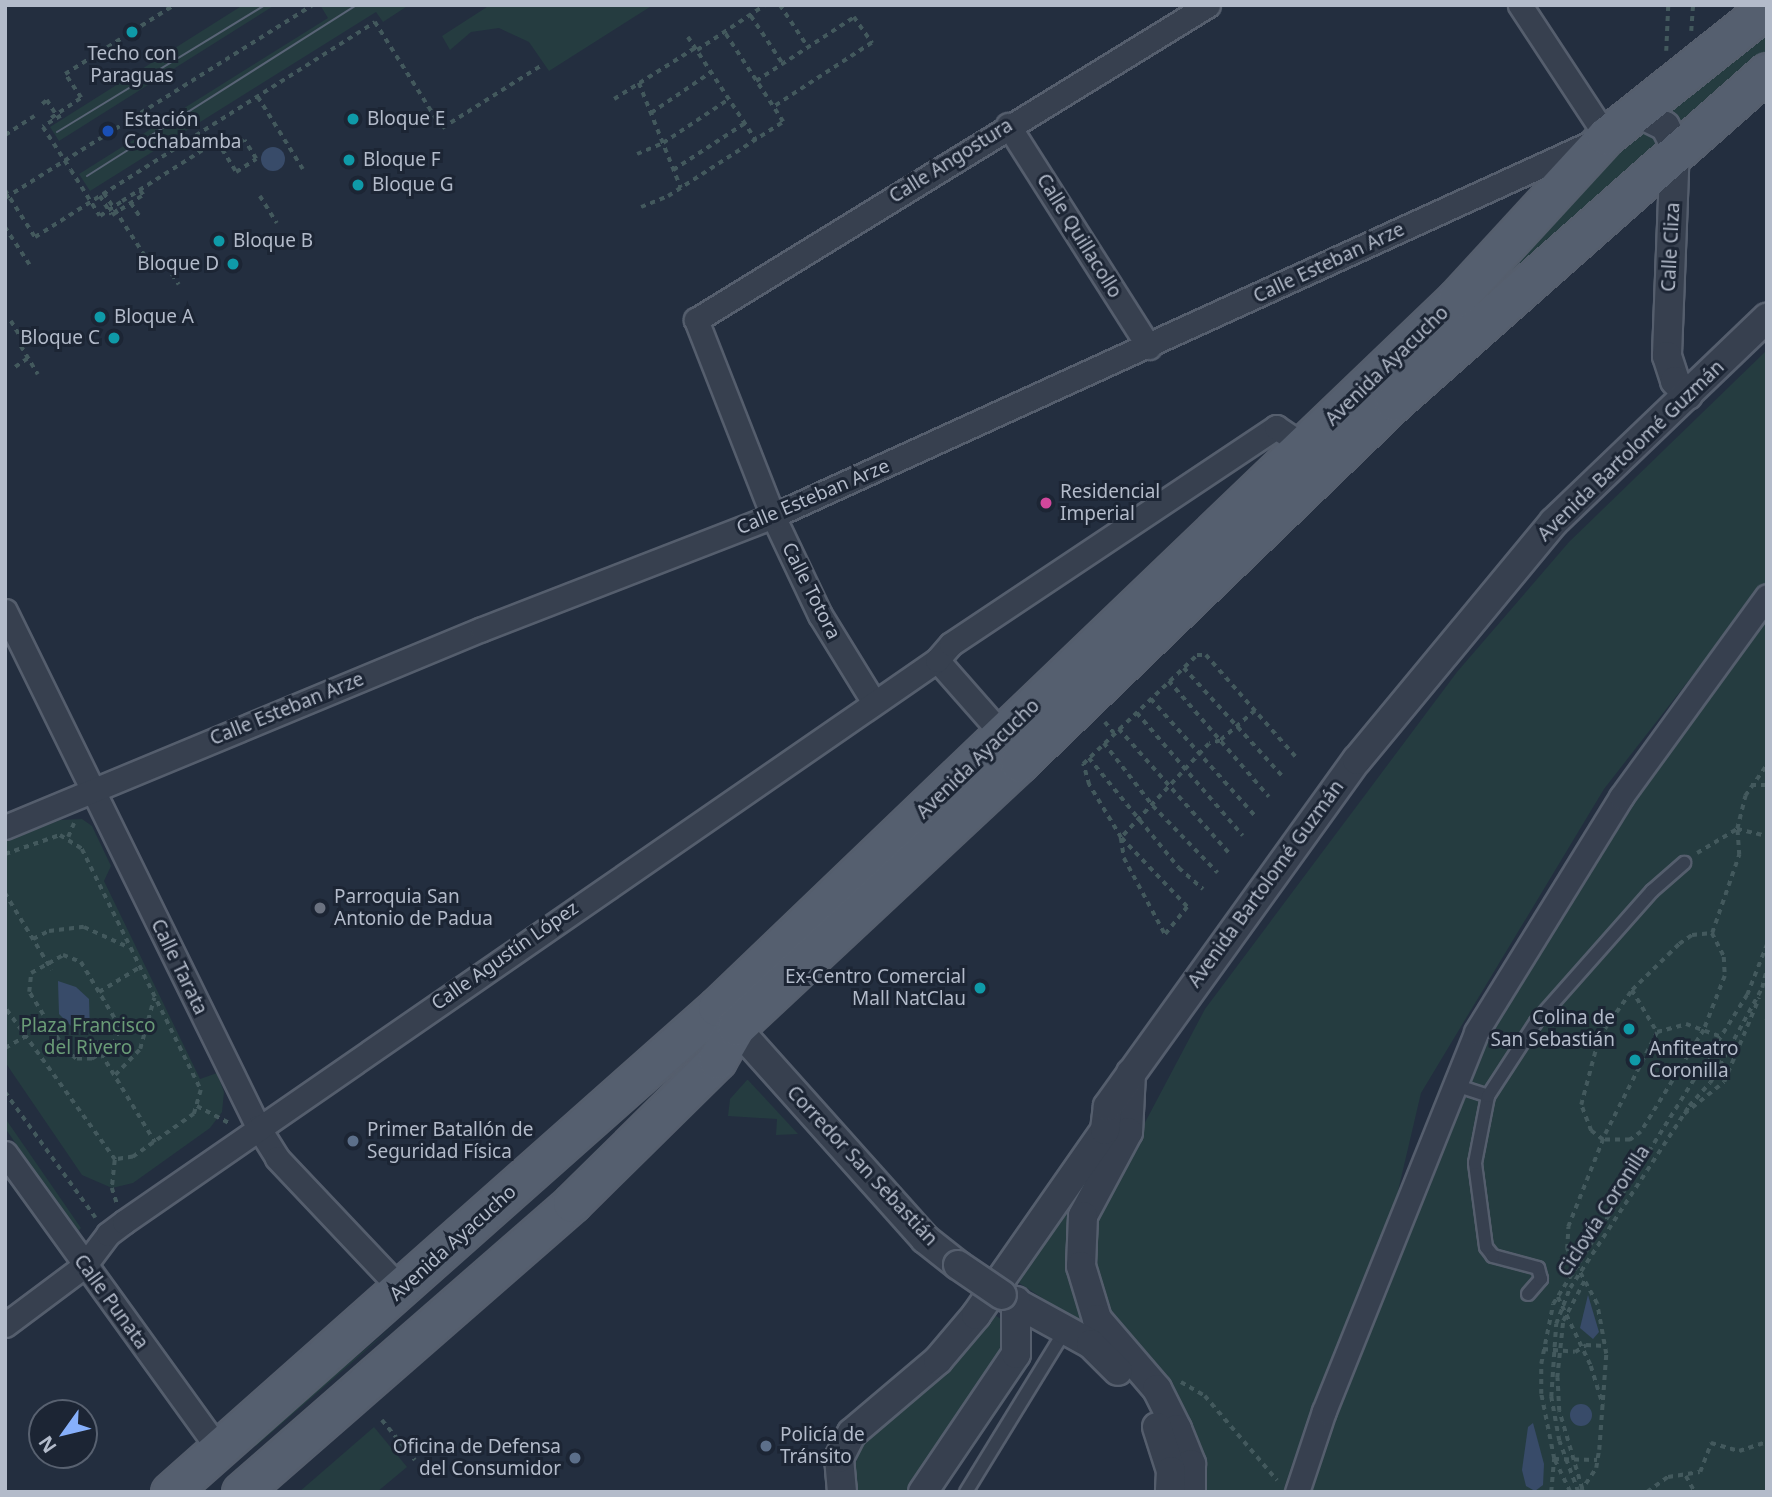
<!DOCTYPE html>
<meta charset="utf-8">
<style>
body{margin:0}
#map{position:relative;width:1772px;height:1497px;overflow:hidden;background:#232e3f;font-family:"Noto Sans",sans-serif}
div>[style]{position:absolute}
[style*='--x']{left:calc(var(--x)*1px);top:calc(var(--y)*1px);width:calc(var(--w)*1px);rotate:calc(var(--a)*1deg)}
.green>*{inset:0;background:#253c40}
.water>*{inset:0;background:#384b69}
.round{border-radius:50%}
.path>*{height:3.5px;margin-top:-1.75px;transform-origin:0;background:repeating-linear-gradient(90deg,#43595d 0 5px,transparent 0 10px)}
.roads{filter:drop-shadow(2px 0 #555e6d) drop-shadow(-2px 0 #555e6d) drop-shadow(0 2px #555e6d) drop-shadow(0 -2px #555e6d)}
.service>*{height:12px;margin:-6px;padding:0 6px;transform-origin:6px;border-radius:6px;background:#37404f}
.minor>*{height:23px;margin:-11.5px;padding:0 11.5px;transform-origin:11.5px;border-radius:11.5px;background:#37404f}
.tertiary>*{height:28px;margin:-14px;padding:0 14px;transform-origin:14px;border-radius:14px;background:#37404f}
.primary>*{height:37px;margin:-18.5px;padding:0 18.5px;transform-origin:18.5px;border-radius:18.5px;background:#555f6f}
.tram>*{height:2px;margin:-1px;padding:0 1px;transform-origin:1px;border-radius:1px;background:#596476}
.path-bridge>*{height:3.5px;margin-top:-1.75px;transform-origin:0;background:repeating-linear-gradient(90deg,#43595d 0 5px,transparent 0 10px)}
.bridges{filter:drop-shadow(2px 0 #555e6d) drop-shadow(-2px 0 #555e6d) drop-shadow(0 2px #555e6d) drop-shadow(0 -2px #555e6d)}
.tertiary-bridge>*{height:28px;margin:-14px;padding:0 14px;transform-origin:14px;border-radius:14px;background:#37404f}
.dots>*{width:19px;height:19px;translate:-50% -50%;box-sizing:border-box;border:4px solid #1c2534;border-radius:50%}
span{translate:-50% -50%;white-space:nowrap;text-align:center;line-height:1.15;-webkit-text-stroke:6px #1c2534;paint-order:stroke}
.poi-label{font-size:19px;color:#b3bbca}
.left{translate:0 -50%;text-align:left}
.right{translate:-100% -50%;text-align:right}
.street-label{font-size:19px;color:#b3bbca}
.park-label{font-size:19px;color:#6a9c77}
.frame{position:absolute;inset:0;border:7px solid #b3bbca;pointer-events:none}
.north{position:absolute;left:28px;top:1399px;width:70px;height:70px;box-sizing:border-box;background:#1c2534;border:2px solid #586170;border-radius:50%;rotate:236deg;font-size:19px;font-weight:700;line-height:28px;text-align:center;color:#b3bbca}
.north::after{content:'';display:block;margin:auto;width:24px;height:32px;background:#87b0fb;clip-path:polygon(50% 0,100% 100%,50% 72%,0 100%)}
</style>
<div id="map">
<div class="green">
<div style="clip-path:polygon(243px 5px,275px 5px,59px 141px,50px 127px)"></div>
<div style="clip-path:polygon(320px 5px,409px 5px,383px 22px,376px 12px,90px 191px,79px 174px,328px 18px)"></div>
<div style="clip-path:polygon(490px 5px,653px 5px,549px 71px,529px 42px,499px 28px,471px 32px,450px 50px,442px 36px)"></div>
<div style="clip-path:polygon(1767px 29px,1767px 57px,1682px 133px,1671px 112px,1662px 106px)"></div>
<div style="clip-path:polygon(1640px 129px,1658px 135px,1660px 145px,1459px 325px,1454px 320px,1594px 170px)"></div>
<div style="clip-path:polygon(1767px 350px,1767px 580px,1604px 789px,1421px 1093px,1394px 1208px,1312px 1406px,1285px 1492px,1200px 1492px,1114px 1332px,1091px 1267px,1094px 1230px,1113px 1183px,1205px 1009px,1457px 672px,1569px 542px)"></div>
<div style="clip-path:polygon(1767px 615px,1767px 1492px,1311px 1492px,1331px 1419px,1471px 1065px,1636px 801px)"></div>
<div style="clip-path:polygon(82px 819px,92px 826px,111px 866px,104px 881px,200px 1079px,217px 1073px,224px 1092px,222px 1112px,210px 1128px,133px 1183px,112px 1188px,82px 1175px,5px 1062px,5px 842px,60px 820px)"></div>
<div style="clip-path:polygon(747px 1080px,748px 1080px,798px 1134px,776px 1135px,777px 1119px,728px 1116px,730px 1099px)"></div>
<div style="clip-path:polygon(5px 1118px,81px 1228px,77px 1232px,5px 1128px)"></div>
<div style="clip-path:polygon(1114px 1140px,1073px 1214px,1090px 1329px,1013px 1279px)"></div>
<div style="clip-path:polygon(990px 1312px,1001px 1319px,1009px 1339px,913px 1492px,856px 1492px,851px 1479px,861px 1446px,942px 1369px)"></div>
<div style="clip-path:polygon(397px 1323px,256px 1446px,253px 1442px,338px 1372px)"></div>
<div style="clip-path:polygon(374px 1427px,407px 1467px,377px 1492px,299px 1492px)"></div>
</div>
<div class="water">
<div class="round" style="left:261px;top:147px;width:24px;height:24px"></div>
<div style="clip-path:polygon(58px 981px,76px 987px,89px 999px,90px 1033px,71px 1026px,59px 1014px)"></div>
<div style="clip-path:polygon(1588px 1295px,1599px 1332px,1593px 1339px,1580px 1328px)"></div>
<div class="round" style="left:1570px;top:1404px;width:22px;height:22px"></div>
<div style="clip-path:polygon(1533px 1423px,1544px 1464px,1543px 1485px,1535px 1491px,1526px 1486px,1522px 1470px,1528px 1427px)"></div>
</div>
<div class="path">
<div style="--x:780;--y:5;--w:50;--a:56.3"></div>
<div style="--x:751;--y:16;--w:58;--a:56.3"></div>
<div style="--x:1691;--y:31;--w:26;--a:-86"></div>
<div style="--x:688;--y:37;--w:123;--a:56.6"></div>
<div style="--x:697;--y:50;--w:82;--a:-33.5"></div>
<div style="--x:1666;--y:51;--w:46;--a:-87.5"></div>
<div style="--x:756;--y:81;--w:117;--a:-33.1"></div>
<div style="--x:854;--y:17;--w:32;--a:55"></div>
<div style="--x:872;--y:43;--w:117;--a:146.9"></div>
<div style="--x:639;--y:83;--w:113;--a:68.2"></div>
<div style="--x:258;--y:97;--w:85;--a:58"></div>
<div style="--x:614;--y:99;--w:96;--a:-32.2"></div>
<div style="--x:42;--y:104;--w:6;--a:-39"></div>
<div style="--x:47;--y:100;--w:19;--a:58"></div>
<div style="--x:651;--y:113;--w:73;--a:-34.3"></div>
<div style="--x:61;--y:116;--w:21;--a:149"></div>
<div style="--x:43;--y:127;--w:51;--a:56.9"></div>
<div style="--x:51;--y:118;--w:36;--a:-34"></div>
<div style="--x:81;--y:98;--w:29;--a:-124"></div>
<div style="--x:65;--y:74;--w:129;--a:-32.3"></div>
<div style="--x:5;--y:135;--w:35;--a:-33"></div>
<div style="--x:637;--y:154;--w:28;--a:-23"></div>
<div style="--x:663;--y:143;--w:79;--a:-33.7"></div>
<div style="--x:673;--y:170;--w:86;--a:-33.1"></div>
<div style="--x:5;--y:190;--w:56;--a:57.4"></div>
<div style="--x:35;--y:237;--w:402;--a:-32.3"></div>
<div style="--x:375;--y:22;--w:125;--a:57.7"></div>
<div style="--x:442;--y:128;--w:118;--a:-32.2"></div>
<div style="--x:104;--y:193;--w:86;--a:56.9"></div>
<div style="--x:100;--y:196;--w:22;--a:58"></div>
<div style="--x:112;--y:215;--w:37;--a:-33"></div>
<div style="--x:143;--y:195;--w:5;--a:-127"></div>
<div style="--x:260;--y:196;--w:32;--a:58"></div>
<div style="--x:5;--y:198;--w:363;--a:-32.1"></div>
<div style="--x:122;--y:201;--w:112;--a:-32.3"></div>
<div style="--x:217;--y:141;--w:36;--a:58"></div>
<div style="--x:236;--y:172;--w:24;--a:-33"></div>
<div style="--x:256;--y:159;--w:22;--a:-122"></div>
<div style="--x:244;--y:140;--w:5;--a:143"></div>
<div style="--x:131;--y:203;--w:17;--a:57"></div>
<div style="--x:641;--y:207;--w:29;--a:-22"></div>
<div style="--x:668;--y:196;--w:137;--a:-32.8"></div>
<div style="--x:783;--y:122;--w:108;--a:-123.2"></div>
<div style="--x:5;--y:227;--w:45;--a:56.7"></div>
<div style="--x:161;--y:258;--w:32;--a:56"></div>
<div style="--x:11;--y:321;--w:27;--a:59"></div>
<div style="--x:21;--y:346;--w:33;--a:59"></div>
<div style="--x:15;--y:367;--w:16;--a:-35"></div>
<div style="--x:1184;--y:668;--w:149;--a:47.7"></div>
<div style="--x:1169;--y:681;--w:153;--a:49.2"></div>
<div style="--x:1151;--y:699;--w:159;--a:48.3"></div>
<div style="--x:1255;--y:711;--w:46;--a:139.4"></div>
<div style="--x:1220;--y:741;--w:11;--a:165"></div>
<div style="--x:1209;--y:744;--w:129;--a:133.1"></div>
<div style="--x:1121;--y:838;--w:20;--a:81"></div>
<div style="--x:1124;--y:858;--w:86;--a:61.7"></div>
<div style="--x:1165;--y:934;--w:35;--a:-51"></div>
<div style="--x:1187;--y:907;--w:95;--a:-133.7"></div>
<div style="--x:1121;--y:838;--w:62;--a:-121.1"></div>
<div style="--x:1089;--y:785;--w:22;--a:-106"></div>
<div style="--x:1083;--y:764;--w:158;--a:-43.7"></div>
<div style="--x:1197;--y:655;--w:9;--a:0"></div>
<div style="--x:1206;--y:655;--w:136;--a:48.6"></div>
<div style="--x:1137;--y:713;--w:162;--a:49.2"></div>
<div style="--x:1105;--y:722;--w:14;--a:51"></div>
<div style="--x:1119;--y:729;--w:166;--a:48.4"></div>
<div style="--x:1104;--y:743;--w:80;--a:52.1"></div>
<div style="--x:1153;--y:806;--w:93;--a:45.9"></div>
<div style="--x:1089;--y:758;--w:142;--a:50.7"></div>
<div style="--x:1179;--y:868;--w:32;--a:41"></div>
<div style="--x:1751;--y:785;--w:16;--a:0"></div>
<div style="--x:68;--y:837;--w:15;--a:-67"></div>
<div style="--x:1697;--y:853;--w:47;--a:-31"></div>
<div style="--x:1737;--y:829;--w:31;--a:13"></div>
<div style="--x:5;--y:854;--w:58;--a:-19.1"></div>
<div style="--x:60;--y:835;--w:26;--a:32"></div>
<div style="--x:82;--y:849;--w:269;--a:63.7"></div>
<div style="--x:201;--y:1090;--w:25;--a:106"></div>
<div style="--x:194;--y:1114;--w:75;--a:144.8"></div>
<div style="--x:133;--y:1157;--w:18;--a:171"></div>
<div style="--x:115;--y:1160;--w:188;--a:-125.9"></div>
<div style="--x:5;--y:893;--w:90;--a:58.6"></div>
<div style="--x:1712;--y:933;--w:27;--a:63"></div>
<div style="--x:1724;--y:957;--w:19;--a:87"></div>
<div style="--x:1725;--y:976;--w:58;--a:111.3"></div>
<div style="--x:1704;--y:1030;--w:120;--a:121.7"></div>
<div style="--x:1641;--y:1132;--w:14;--a:144"></div>
<div style="--x:1630;--y:1140;--w:27;--a:180"></div>
<div style="--x:1603;--y:1140;--w:15;--a:-143"></div>
<div style="--x:1591;--y:1131;--w:28;--a:-111"></div>
<div style="--x:1581;--y:1105;--w:70;--a:-75.2"></div>
<div style="--x:1599;--y:1037;--w:57;--a:-54.9"></div>
<div style="--x:1632;--y:990;--w:66;--a:-44.4"></div>
<div style="--x:1679;--y:944;--w:16;--a:-35"></div>
<div style="--x:1692;--y:935;--w:20;--a:-6"></div>
<div style="--x:1712;--y:933;--w:83;--a:-70.9"></div>
<div style="--x:1739;--y:855;--w:26;--a:-94"></div>
<div style="--x:1737;--y:829;--w:34;--a:-76"></div>
<div style="--x:1745;--y:796;--w:39;--a:-55"></div>
<div style="--x:33;--y:939;--w:18;--a:-27"></div>
<div style="--x:49;--y:931;--w:35;--a:-7"></div>
<div style="--x:84;--y:927;--w:48;--a:24.4"></div>
<div style="--x:63;--y:955;--w:19;--a:21"></div>
<div style="--x:81;--y:962;--w:70;--a:59"></div>
<div style="--x:117;--y:1022;--w:9;--a:77"></div>
<div style="--x:119;--y:1031;--w:16;--a:112"></div>
<div style="--x:113;--y:1046;--w:25;--a:148"></div>
<div style="--x:92;--y:1059;--w:16;--a:180"></div>
<div style="--x:76;--y:1059;--w:16;--a:-140"></div>
<div style="--x:64;--y:1049;--w:67;--a:-121.6"></div>
<div style="--x:29;--y:992;--w:19;--a:-84"></div>
<div style="--x:31;--y:973;--w:37;--a:-29"></div>
<div style="--x:1632;--y:990;--w:49;--a:59.2"></div>
<div style="--x:1657;--y:1032;--w:30;--a:-15"></div>
<div style="--x:1686;--y:1024;--w:37;--a:20"></div>
<div style="--x:99;--y:992;--w:48;--a:-31.4"></div>
<div style="--x:1767;--y:1019;--w:1;--a:90"></div>
<div style="--x:96;--y:1045;--w:114;--a:58.7"></div>
<div style="--x:5;--y:1048;--w:51;--a:-29.6"></div>
<div style="--x:115;--y:1075;--w:36;--a:-46"></div>
<div style="--x:140;--y:1049;--w:53;--a:-74.6"></div>
<div style="--x:5;--y:1092;--w:155;--a:54.2"></div>
<div style="--x:197;--y:1106;--w:36;--a:28"></div>
<div style="--x:1684;--y:1114;--w:51;--a:-38.7"></div>
<div style="--x:1724;--y:1082;--w:91;--a:-67.4"></div>
<div style="--x:115;--y:1160;--w:28;--a:96"></div>
<div style="--x:112;--y:1188;--w:16;--a:72"></div>
<div style="--x:1558;--y:1297;--w:76;--a:64.4"></div>
<div style="--x:1591;--y:1366;--w:41;--a:72.9"></div>
<div style="--x:1543;--y:1349;--w:32;--a:5"></div>
<div style="--x:1575;--y:1352;--w:13;--a:-32"></div>
<div style="--x:1586;--y:1345;--w:19;--a:3"></div>
<div style="--x:1181;--y:1382;--w:28;--a:30"></div>
<div style="--x:1205;--y:1396;--w:111;--a:49.4"></div>
<div style="--x:382;--y:1420;--w:52;--a:50.5"></div>
<div style="--x:1686;--y:1476;--w:18;--a:61"></div>
<div style="--x:1582;--y:1489;--w:81;--a:-106.4"></div>
<div style="--x:1559;--y:1411;--w:33;--a:-93"></div>
<div style="--x:1557;--y:1378;--w:57;--a:-84"></div>
<div style="--x:1563;--y:1321;--w:49;--a:-61.9"></div>
<div style="--x:1551;--y:1492;--w:33;--a:-85"></div>
<div style="--x:1554;--y:1459;--w:43;--a:1.3"></div>
<div style="--x:1570;--y:1492;--w:37;--a:-116"></div>
<div style="--x:1554;--y:1459;--w:66;--a:-101.3"></div>
<div style="--x:1541;--y:1394;--w:30;--a:-90"></div>
<div style="--x:1541;--y:1364;--w:61;--a:-78.7"></div>
<div style="--x:1553;--y:1304;--w:365;--a:-57.9"></div>
<div style="--x:1747;--y:995;--w:55;--a:-68.6"></div>
<div style="--x:1578;--y:1492;--w:54;--a:-110.4"></div>
<div style="--x:1559;--y:1441;--w:45;--a:-100.3"></div>
<div style="--x:1551;--y:1397;--w:73;--a:-86.1"></div>
<div style="--x:1556;--y:1324;--w:39;--a:-69"></div>
<div style="--x:1570;--y:1288;--w:217;--a:-56.8"></div>
<div style="--x:1689;--y:1106;--w:31;--a:-48"></div>
<div style="--x:1710;--y:1083;--w:108;--a:-61.3"></div>
<div style="--x:1762;--y:988;--w:21;--a:-76"></div>
<div style="--x:1580;--y:1492;--w:29;--a:-56"></div>
<div style="--x:1596;--y:1468;--w:18;--a:-81"></div>
<div style="--x:1599;--y:1450;--w:96;--a:-85.8"></div>
<div style="--x:1606;--y:1354;--w:51;--a:-100.2"></div>
<div style="--x:1597;--y:1304;--w:63;--a:-118.6"></div>
<div style="--x:1567;--y:1249;--w:22;--a:-87"></div>
<div style="--x:1568;--y:1227;--w:100;--a:-68.3"></div>
<div style="--x:1605;--y:1134;--w:114;--a:-63"></div>
<div style="--x:1647;--y:1492;--w:26;--a:-36"></div>
<div style="--x:1668;--y:1477;--w:32;--a:-9"></div>
<div style="--x:1700;--y:1472;--w:31;--a:-69"></div>
<div style="--x:1711;--y:1443;--w:29;--a:16"></div>
<div style="--x:1739;--y:1451;--w:29;--a:-18"></div>
</div>
<div class="roads">
<div class="service">
<div style="--x:1452;--y:1084;--w:38;--a:18"></div>
<div style="--x:1528;--y:1294;--w:20;--a:-49"></div>
<div style="--x:1541;--y:1279;--w:11;--a:-105"></div>
<div style="--x:1538;--y:1268;--w:47;--a:-165.1"></div>
<div style="--x:1493;--y:1256;--w:11;--a:-128"></div>
<div style="--x:1486;--y:1247;--w:85;--a:-97.5"></div>
<div style="--x:1475;--y:1163;--w:68;--a:-79"></div>
<div style="--x:1488;--y:1096;--w:88;--a:-57"></div>
<div style="--x:1536;--y:1022;--w:175;--a:-48.5"></div>
<div style="--x:1652;--y:891;--w:43;--a:-41.2"></div>
<div style="--x:966;--y:1492;--w:191;--a:-58.5"></div>
</div>
<div class="minor">
<div style="--x:1008;--y:125;--w:263;--a:57.6"></div>
<div style="--x:5;--y:611;--w:575;--a:63.88"></div>
<div style="--x:258;--y:1127;--w:36;--a:58"></div>
<div style="--x:277;--y:1158;--w:182;--a:46.6"></div>
<div style="--x:937;--y:660;--w:100;--a:48.7"></div>
<div style="--x:873;--y:701;--w:101;--a:-121.6"></div>
<div style="--x:820;--y:615;--w:110;--a:-115.4"></div>
<div style="--x:773;--y:516;--w:211;--a:-111.4"></div>
<div style="--x:696;--y:320;--w:601;--a:-31.6"></div>
<div style="--x:5;--y:827;--w:516;--a:-22.54"></div>
<div style="--x:482;--y:629;--w:312;--a:-21.2"></div>
<div style="--x:773;--y:516;--w:916;--a:-24.52"></div>
<div style="--x:1606;--y:136;--w:157;--a:-123.3"></div>
<div style="--x:5;--y:1153;--w:366;--a:54.2"></div>
<div style="--x:5;--y:1325;--w:99;--a:-36.8"></div>
<div style="--x:84;--y:1266;--w:40;--a:-53"></div>
<div style="--x:108;--y:1234;--w:20;--a:-37"></div>
<div style="--x:124;--y:1222;--w:988;--a:-34.65"></div>
<div style="--x:937;--y:660;--w:21;--a:-49"></div>
<div style="--x:951;--y:644;--w:391;--a:-33.7"></div>
<div style="--x:1276;--y:427;--w:34;--a:34"></div>
<div style="--x:1297;--y:1492;--w:85;--a:-71.6"></div>
<div style="--x:1324;--y:1411;--w:408;--a:-68.1"></div>
<div style="--x:1476;--y:1032;--w:276;--a:-58.3"></div>
<div style="--x:1621;--y:797;--w:248;--a:-54"></div>
</div>
<div class="tertiary">
<div style="--x:1638;--y:113;--w:30;--a:26"></div>
<div style="--x:1665;--y:126;--w:22;--a:63"></div>
<div style="--x:1675;--y:146;--w:210;--a:92.2"></div>
<div style="--x:1667;--y:356;--w:26;--a:72"></div>
<div style="--x:1675;--y:381;--w:19;--a:47"></div>
<div style="--x:724;--y:1014;--w:302;--a:48.2"></div>
<div style="--x:925;--y:1239;--w:42;--a:38.2"></div>
<div style="--x:1131;--y:1073;--w:59;--a:92.9"></div>
<div style="--x:1128;--y:1132;--w:95;--a:118.2"></div>
<div style="--x:1083;--y:1216;--w:50;--a:92.3"></div>
<div style="--x:1081;--y:1266;--w:55;--a:73.2"></div>
<div style="--x:1097;--y:1319;--w:92;--a:49.4"></div>
<div style="--x:1157;--y:1389;--w:45;--a:63.4"></div>
<div style="--x:1177;--y:1429;--w:38;--a:68"></div>
<div style="--x:1191;--y:1464;--w:28;--a:90"></div>
<div style="--x:1002;--y:1295;--w:102;--a:28.8"></div>
<div style="--x:1091;--y:1344;--w:38;--a:45"></div>
<div style="--x:1157;--y:1427;--w:46;--a:72.3"></div>
<div style="--x:1171;--y:1471;--w:21;--a:93"></div>
<div style="--x:842;--y:1492;--w:34;--a:-95"></div>
<div style="--x:839;--y:1458;--w:28;--a:-63"></div>
<div style="--x:852;--y:1433;--w:113;--a:-40.3"></div>
<div style="--x:938;--y:1360;--w:59;--a:-49.8"></div>
<div style="--x:976;--y:1315;--w:226;--a:-55.1"></div>
<div style="--x:1105;--y:1130;--w:24;--a:-83"></div>
<div style="--x:1108;--y:1106;--w:426;--a:-54.3"></div>
<div style="--x:1357;--y:760;--w:309;--a:-50.4"></div>
<div style="--x:1554;--y:522;--w:295;--a:-43.8"></div>
<div style="--x:923;--y:1492;--w:166;--a:-56"></div>
<div style="--x:1016;--y:1354;--w:53;--a:-90"></div>
</div>
<div class="primary">
<div style="--x:170;--y:1492;--w:731;--a:-41.56"></div>
<div style="--x:717;--y:1007;--w:1025;--a:-43.77"></div>
<div style="--x:1457;--y:298;--w:220;--a:-47.4"></div>
<div style="--x:1606;--y:136;--w:206;--a:-38.5"></div>
<div style="--x:241;--y:1492;--w:439;--a:-41.1"></div>
<div style="--x:572;--y:1203;--w:204;--a:-44.6"></div>
<div style="--x:717;--y:1060;--w:38;--a:-60"></div>
<div style="--x:736;--y:1027;--w:387;--a:-43"></div>
<div style="--x:1019;--y:763;--w:521;--a:-43.91"></div>
<div style="--x:1394;--y:402;--w:498;--a:-41.5"></div>
</div>
</div>
<div class="tram">
<div style="--x:57;--y:132;--w:244;--a:-31.4"></div>
<div style="--x:87;--y:176;--w:319;--a:-32.4"></div>
</div>
<div class="path-bridge">
<div style="--x:71;--y:170;--w:54;--a:57.8"></div>
<div style="--x:100;--y:216;--w:27;--a:-34"></div>
</div>
<div class="bridges">
<div class="tertiary-bridge">
<div style="--x:958;--y:1265;--w:53;--a:34.3"></div>
</div>
</div>
<div class="dots">
<div style="left:132px;top:32px;background:#0f9aa8"></div>
<div style="left:353px;top:119px;background:#0f9aa8"></div>
<div style="left:108px;top:131px;background:#1a4fb4"></div>
<div style="left:349px;top:160px;background:#0f9aa8"></div>
<div style="left:358px;top:185px;background:#0f9aa8"></div>
<div style="left:219px;top:241px;background:#0f9aa8"></div>
<div style="left:233px;top:264px;background:#0f9aa8"></div>
<div style="left:100px;top:317px;background:#0f9aa8"></div>
<div style="left:114px;top:338px;background:#0f9aa8"></div>
<div style="left:1046px;top:503px;background:#d1479c"></div>
<div style="left:320px;top:908px;background:#6b7280"></div>
<div style="left:980px;top:988px;background:#0f9aa8"></div>
<div style="left:1629px;top:1029px;background:#0f9aa8"></div>
<div style="left:1635px;top:1060px;background:#0f9aa8"></div>
<div style="left:353px;top:1141px;background:#5c6f8a"></div>
<div style="left:766px;top:1446px;background:#5c6f8a"></div>
<div style="left:575px;top:1458px;background:#5c6f8a"></div>
</div>
<div class="poi-label">
<span style="left:132px;top:65px">Techo con<br>Paraguas</span>
<span class="left" style="left:367px;top:119px">Bloque E</span>
<span class="left" style="left:124px;top:131px">Estación<br>Cochabamba</span>
<span class="left" style="left:363px;top:160px">Bloque F</span>
<span class="left" style="left:372px;top:185px">Bloque G</span>
<span class="left" style="left:233px;top:241px">Bloque B</span>
<span class="right" style="left:219px;top:264px">Bloque D</span>
<span class="left" style="left:114px;top:317px">Bloque A</span>
<span class="right" style="left:100px;top:338px">Bloque C</span>
<span class="left" style="left:1060px;top:503px">Residencial<br>Imperial</span>
<span class="left" style="left:334px;top:908px">Parroquia San<br>Antonio de Padua</span>
<span class="right" style="left:966px;top:988px">Ex-Centro Comercial<br>Mall NatClau</span>
<span class="right" style="left:1615px;top:1029px">Colina de<br>San Sebastián</span>
<span class="left" style="left:1649px;top:1060px">Anfiteatro<br>Coronilla</span>
<span class="left" style="left:367px;top:1141px">Primer Batallón de<br>Seguridad Física</span>
<span class="left" style="left:780px;top:1446px">Policía de<br>Tránsito</span>
<span class="right" style="left:561px;top:1458px">Oficina de Defensa<br>del Consumidor</span>
</div>
<div class="street-label">
<span style="left:951px;top:161px;rotate:-32deg">Calle Angostura</span>
<span style="left:1079px;top:236px;rotate:58deg">Calle Quillacollo</span>
<span style="left:1671px;top:247px;rotate:-87deg">Calle Cliza</span>
<span style="left:1329px;top:263px;rotate:-25deg">Calle Esteban Arze</span>
<span style="left:1387px;top:366px;rotate:-44deg">Avenida Ayacucho</span>
<span style="left:1631px;top:451px;rotate:-44deg">Avenida Bartolomé Guzmán</span>
<span style="left:813px;top:497px;rotate:-23deg">Calle Esteban Arze</span>
<span style="left:811px;top:591px;rotate:63deg">Calle Totora</span>
<span style="left:287px;top:709px;rotate:-22deg">Calle Esteban Arze</span>
<span style="left:978px;top:759px;rotate:-44deg">Avenida Ayacucho</span>
<span style="left:1266px;top:884px;rotate:-54deg">Avenida Bartolomé Guzmán</span>
<span style="left:505px;top:956px;rotate:-35deg">Calle Agustín López</span>
<span style="left:179px;top:967px;rotate:64deg">Calle Tarata</span>
<span style="left:862px;top:1166px;rotate:47deg">Corredor San Sebastián</span>
<span style="left:1604px;top:1211px;rotate:-57deg">Ciclovía Coronilla</span>
<span style="left:453px;top:1243px;rotate:-42deg">Avenida Ayacucho</span>
<span style="left:111px;top:1302px;rotate:54deg">Calle Punata</span>
</div>
<div class="park-label">
<span style="left:88px;top:1037px">Plaza Francisco<br>del Rivero</span>
</div>
<div class="frame"></div>
<div class="north">N</div>
</div>
